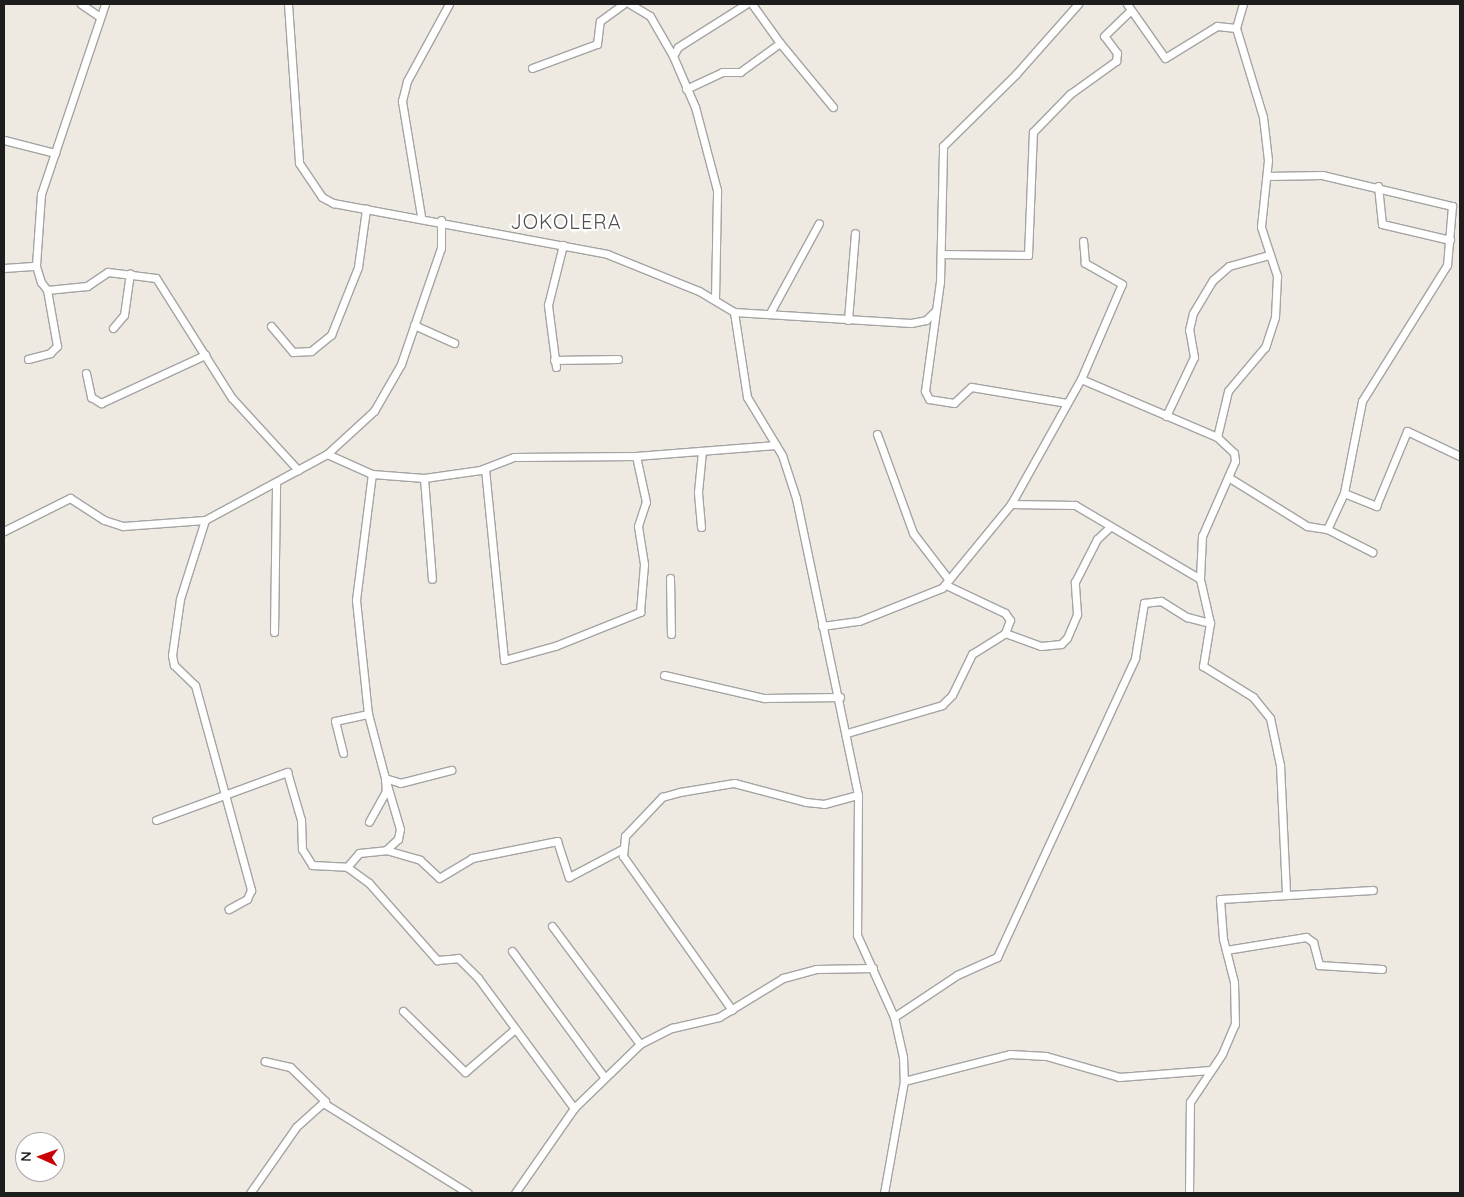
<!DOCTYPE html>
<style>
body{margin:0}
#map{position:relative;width:1464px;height:1197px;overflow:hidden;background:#efeae1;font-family:Quicksand,sans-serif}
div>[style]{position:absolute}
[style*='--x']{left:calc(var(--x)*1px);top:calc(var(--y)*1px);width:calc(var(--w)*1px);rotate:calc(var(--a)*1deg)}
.roads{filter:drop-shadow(1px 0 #a4a4a4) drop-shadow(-1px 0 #a4a4a4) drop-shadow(0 1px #a4a4a4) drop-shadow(0 -1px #a4a4a4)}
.minor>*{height:7px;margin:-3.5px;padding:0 3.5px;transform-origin:3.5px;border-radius:3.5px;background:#fff}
span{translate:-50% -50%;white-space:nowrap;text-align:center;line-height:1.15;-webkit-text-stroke:4.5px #fff;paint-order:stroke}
.quarter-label{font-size:20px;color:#505050;letter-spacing:1px}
.frame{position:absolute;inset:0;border:5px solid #1d1d1d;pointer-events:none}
.north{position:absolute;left:15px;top:1132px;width:50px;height:50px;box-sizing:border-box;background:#fff;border:1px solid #a5a5a5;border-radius:50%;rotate:272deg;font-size:14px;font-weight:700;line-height:20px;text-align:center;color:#1d1d1d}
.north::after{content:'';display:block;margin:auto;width:18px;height:22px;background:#c90004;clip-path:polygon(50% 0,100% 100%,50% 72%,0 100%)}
</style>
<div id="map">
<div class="roads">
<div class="minor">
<div style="--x:81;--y:4;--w:22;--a:34"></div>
<div style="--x:105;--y:4;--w:200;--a:108.6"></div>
<div style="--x:41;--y:194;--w:72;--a:94"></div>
<div style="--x:36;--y:266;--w:17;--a:73"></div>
<div style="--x:41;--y:282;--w:10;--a:53"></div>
<div style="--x:47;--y:290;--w:40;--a:-5.7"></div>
<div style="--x:87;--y:286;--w:25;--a:-34"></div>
<div style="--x:108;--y:272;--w:48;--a:7.1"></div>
<div style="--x:156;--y:278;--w:142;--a:57.7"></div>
<div style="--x:232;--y:398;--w:98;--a:47.5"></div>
<div style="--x:288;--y:4;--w:159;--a:86"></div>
<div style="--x:299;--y:163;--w:41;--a:55.9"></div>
<div style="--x:322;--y:197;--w:13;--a:29"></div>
<div style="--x:333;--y:203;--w:279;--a:10.5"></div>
<div style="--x:607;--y:254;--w:99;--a:21.9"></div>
<div style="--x:699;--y:291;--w:41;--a:31"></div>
<div style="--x:734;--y:312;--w:86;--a:81.3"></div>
<div style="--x:747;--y:397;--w:68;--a:58.9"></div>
<div style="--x:782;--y:455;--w:45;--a:72"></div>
<div style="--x:796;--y:498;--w:303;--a:78.2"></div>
<div style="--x:858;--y:795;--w:140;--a:90.4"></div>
<div style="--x:857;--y:935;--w:90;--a:65.7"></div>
<div style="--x:894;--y:1017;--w:41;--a:77.3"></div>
<div style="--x:903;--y:1057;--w:24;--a:88"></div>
<div style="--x:904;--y:1081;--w:114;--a:100.1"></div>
<div style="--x:630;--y:4;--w:23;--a:31"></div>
<div style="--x:650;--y:16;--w:46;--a:60.1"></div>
<div style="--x:1127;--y:4;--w:66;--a:54.9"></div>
<div style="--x:1165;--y:58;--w:61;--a:-31.6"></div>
<div style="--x:1217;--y:26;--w:19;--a:6"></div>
<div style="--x:1236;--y:28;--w:93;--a:73.1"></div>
<div style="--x:1263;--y:117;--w:43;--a:83.4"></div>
<div style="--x:1268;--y:160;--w:67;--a:96"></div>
<div style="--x:1261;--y:227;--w:52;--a:71.9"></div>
<div style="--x:1277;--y:276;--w:41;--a:92.8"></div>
<div style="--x:1275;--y:317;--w:32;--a:108"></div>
<div style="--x:1265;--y:347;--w:57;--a:130.1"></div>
<div style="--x:1228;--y:391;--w:47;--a:103.4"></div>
<div style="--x:1236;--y:28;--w:25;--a:-74"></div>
<div style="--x:780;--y:43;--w:83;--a:50.4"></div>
<div style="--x:532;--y:68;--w:69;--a:-20.3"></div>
<div style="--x:597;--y:44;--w:23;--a:-83"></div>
<div style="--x:600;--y:21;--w:29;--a:-36"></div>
<div style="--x:686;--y:89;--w:40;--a:-25"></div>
<div style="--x:722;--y:72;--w:18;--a:0"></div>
<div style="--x:740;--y:72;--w:49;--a:-35.9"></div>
<div style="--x:780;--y:43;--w:48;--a:-125.7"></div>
<div style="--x:4;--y:140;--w:53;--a:14.3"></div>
<div style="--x:1267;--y:176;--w:55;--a:-1"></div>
<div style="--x:1322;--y:175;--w:134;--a:13.4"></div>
<div style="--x:1452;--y:206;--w:59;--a:94.8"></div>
<div style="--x:1447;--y:265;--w:160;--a:122"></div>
<div style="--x:1362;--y:401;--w:94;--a:101.1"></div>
<div style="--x:1344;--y:493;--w:40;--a:115"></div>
<div style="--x:1378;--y:186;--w:38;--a:84"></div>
<div style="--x:1382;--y:224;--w:70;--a:13.2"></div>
<div style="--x:421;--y:216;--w:117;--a:-99.4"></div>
<div style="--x:402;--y:101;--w:21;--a:-76"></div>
<div style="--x:407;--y:81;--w:88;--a:-61.4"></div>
<div style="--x:941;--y:254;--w:87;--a:0.7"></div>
<div style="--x:1028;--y:255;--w:123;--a:-87.7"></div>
<div style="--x:1033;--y:132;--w:53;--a:-45.8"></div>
<div style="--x:1070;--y:94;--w:57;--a:-35.7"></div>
<div style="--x:1116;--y:61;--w:8;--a:-83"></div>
<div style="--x:1117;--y:53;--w:21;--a:-127"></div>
<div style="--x:1104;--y:36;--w:36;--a:-44"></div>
<div style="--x:4;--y:268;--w:32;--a:-4"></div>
<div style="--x:715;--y:299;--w:109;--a:-88.9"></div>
<div style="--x:717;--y:190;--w:86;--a:-104.8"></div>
<div style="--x:695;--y:107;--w:56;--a:-113.3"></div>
<div style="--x:673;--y:56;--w:10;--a:-61"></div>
<div style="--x:678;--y:47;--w:80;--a:-32.3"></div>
<div style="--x:734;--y:312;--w:177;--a:3.6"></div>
<div style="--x:911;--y:323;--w:15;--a:-11"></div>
<div style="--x:926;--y:320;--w:14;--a:-45"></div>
<div style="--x:770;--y:313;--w:102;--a:-61.4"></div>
<div style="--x:848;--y:320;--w:87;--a:-85.4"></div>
<div style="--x:414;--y:325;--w:44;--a:24.2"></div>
<div style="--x:271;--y:326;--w:34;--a:50"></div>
<div style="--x:293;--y:352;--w:18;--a:-3"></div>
<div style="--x:311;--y:351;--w:26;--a:-39"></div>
<div style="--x:331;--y:335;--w:73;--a:-68.3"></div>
<div style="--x:358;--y:267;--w:59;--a:-82.1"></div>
<div style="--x:113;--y:328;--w:17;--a:-50"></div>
<div style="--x:124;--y:315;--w:42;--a:-81.9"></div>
<div style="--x:28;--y:359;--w:23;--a:-15"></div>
<div style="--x:50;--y:353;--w:10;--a:-45"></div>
<div style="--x:57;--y:346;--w:57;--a:-100.1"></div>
<div style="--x:554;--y:360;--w:64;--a:-0.9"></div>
<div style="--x:556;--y:367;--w:63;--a:-97.4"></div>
<div style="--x:548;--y:305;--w:62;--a:-76"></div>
<div style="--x:86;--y:373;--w:25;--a:78"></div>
<div style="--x:91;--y:397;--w:12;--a:31"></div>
<div style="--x:101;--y:403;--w:115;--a:-24.8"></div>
<div style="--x:1081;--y:379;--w:148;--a:23.1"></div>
<div style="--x:1217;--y:437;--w:23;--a:43"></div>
<div style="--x:1234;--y:453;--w:8;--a:83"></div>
<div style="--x:1235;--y:461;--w:82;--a:113.7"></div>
<div style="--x:1202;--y:536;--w:43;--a:92.7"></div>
<div style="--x:1200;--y:579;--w:45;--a:77.2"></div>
<div style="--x:1210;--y:623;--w:44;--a:99.2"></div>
<div style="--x:1203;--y:666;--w:59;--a:31.8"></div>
<div style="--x:1253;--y:697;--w:27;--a:51"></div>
<div style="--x:1270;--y:718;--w:48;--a:78"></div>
<div style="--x:1280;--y:765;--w:128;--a:87.3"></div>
<div style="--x:1067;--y:403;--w:97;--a:-170.5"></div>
<div style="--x:971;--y:387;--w:23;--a:137"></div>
<div style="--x:954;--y:403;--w:25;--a:-171"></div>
<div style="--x:929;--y:399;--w:9;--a:-117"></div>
<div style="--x:925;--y:391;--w:110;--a:-82.2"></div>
<div style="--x:940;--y:282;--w:136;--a:-88.7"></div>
<div style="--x:943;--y:146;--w:103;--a:-44.6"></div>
<div style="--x:1016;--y:74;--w:94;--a:-48.5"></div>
<div style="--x:1166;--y:416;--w:65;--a:-64.6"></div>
<div style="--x:1194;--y:357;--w:27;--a:-100"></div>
<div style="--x:1189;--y:330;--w:17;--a:-77"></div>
<div style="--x:1193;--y:313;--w:39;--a:-59"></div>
<div style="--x:1213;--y:280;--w:21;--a:-41"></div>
<div style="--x:1229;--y:266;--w:41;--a:-15.4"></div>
<div style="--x:877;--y:434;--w:105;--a:70"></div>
<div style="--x:913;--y:533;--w:59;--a:52.5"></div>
<div style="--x:327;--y:454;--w:64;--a:-42.5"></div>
<div style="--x:374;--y:411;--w:54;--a:-60.1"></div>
<div style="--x:401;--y:364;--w:123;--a:-71"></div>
<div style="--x:441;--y:248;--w:28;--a:-90"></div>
<div style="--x:485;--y:469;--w:192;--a:84.3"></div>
<div style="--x:504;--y:660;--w:53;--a:-15.4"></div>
<div style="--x:555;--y:646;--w:92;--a:-21.8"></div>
<div style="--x:640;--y:612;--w:48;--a:-85.2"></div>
<div style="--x:644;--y:564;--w:38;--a:-99"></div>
<div style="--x:638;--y:526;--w:25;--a:-72"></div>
<div style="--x:646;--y:502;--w:47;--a:-102.3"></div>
<div style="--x:1228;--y:477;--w:93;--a:31.8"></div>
<div style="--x:1307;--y:526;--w:20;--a:9"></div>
<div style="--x:1327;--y:529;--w:51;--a:27.1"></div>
<div style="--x:424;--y:478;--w:101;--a:85.5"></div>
<div style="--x:1344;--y:493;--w:35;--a:22"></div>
<div style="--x:1376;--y:506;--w:81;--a:-67.5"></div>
<div style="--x:1407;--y:431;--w:59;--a:25.3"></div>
<div style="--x:1011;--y:504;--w:64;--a:0.9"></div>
<div style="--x:1075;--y:505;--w:145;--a:30.6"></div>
<div style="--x:205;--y:520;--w:83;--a:107.6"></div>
<div style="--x:180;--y:599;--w:57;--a:98.1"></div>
<div style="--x:172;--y:655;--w:10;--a:79"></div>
<div style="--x:174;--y:665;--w:29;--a:44"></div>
<div style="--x:195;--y:685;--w:213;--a:74.7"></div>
<div style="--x:251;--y:890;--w:10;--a:114"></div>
<div style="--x:247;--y:899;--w:21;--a:151"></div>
<div style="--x:701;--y:527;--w:35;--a:-95"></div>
<div style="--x:698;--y:492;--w:41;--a:-84.4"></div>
<div style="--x:4;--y:531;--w:74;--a:-26.6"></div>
<div style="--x:70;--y:498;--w:40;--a:32.9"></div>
<div style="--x:104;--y:520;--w:20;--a:18"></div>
<div style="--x:123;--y:526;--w:82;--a:-4.2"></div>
<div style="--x:205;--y:520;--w:139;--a:-28.4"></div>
<div style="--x:327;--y:454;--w:49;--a:24"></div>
<div style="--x:372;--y:474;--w:52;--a:4.4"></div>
<div style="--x:424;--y:478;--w:57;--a:-8.1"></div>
<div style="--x:480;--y:470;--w:36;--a:-21"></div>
<div style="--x:514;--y:457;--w:122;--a:-0.5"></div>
<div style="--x:636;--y:456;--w:140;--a:-4.5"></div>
<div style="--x:670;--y:578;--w:56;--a:89"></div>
<div style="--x:822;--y:626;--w:37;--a:-8"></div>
<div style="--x:859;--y:621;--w:89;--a:-21.7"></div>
<div style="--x:942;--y:588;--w:109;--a:-50.6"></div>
<div style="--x:1011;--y:504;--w:143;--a:-60.8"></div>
<div style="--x:1081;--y:379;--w:103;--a:-66.7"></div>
<div style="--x:1122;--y:284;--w:43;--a:-150.4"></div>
<div style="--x:1085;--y:263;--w:22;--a:-95"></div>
<div style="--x:274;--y:632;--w:149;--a:-89.2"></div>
<div style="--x:1005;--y:633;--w:38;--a:20"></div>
<div style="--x:1041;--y:646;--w:20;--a:-6"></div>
<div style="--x:1061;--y:644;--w:8;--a:-45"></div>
<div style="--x:1067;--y:638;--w:26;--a:-67"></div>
<div style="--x:1077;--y:614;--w:32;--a:-94"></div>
<div style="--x:1075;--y:582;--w:48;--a:-62.9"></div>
<div style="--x:1097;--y:539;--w:18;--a:-43"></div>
<div style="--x:664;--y:675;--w:103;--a:13"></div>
<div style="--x:764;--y:698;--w:76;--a:-0.8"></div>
<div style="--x:368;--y:714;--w:66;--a:75.1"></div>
<div style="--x:385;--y:778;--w:16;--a:18"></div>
<div style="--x:400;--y:783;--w:53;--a:-14.3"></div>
<div style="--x:847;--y:733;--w:99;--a:-16.4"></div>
<div style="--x:942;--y:705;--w:14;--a:-45"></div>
<div style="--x:952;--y:695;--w:46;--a:-64"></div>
<div style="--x:972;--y:654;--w:39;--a:-32"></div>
<div style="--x:1005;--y:633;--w:14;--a:-69"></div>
<div style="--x:1010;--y:620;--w:9;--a:-126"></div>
<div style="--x:1005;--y:613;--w:65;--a:-154.6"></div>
<div style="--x:343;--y:753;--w:33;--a:-104"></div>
<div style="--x:335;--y:721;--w:34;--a:-12"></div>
<div style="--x:368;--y:714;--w:115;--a:-96"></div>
<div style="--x:356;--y:600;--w:127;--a:-82.8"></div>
<div style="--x:156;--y:820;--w:140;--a:-20.1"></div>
<div style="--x:287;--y:772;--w:50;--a:73.7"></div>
<div style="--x:301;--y:820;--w:29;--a:88"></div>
<div style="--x:302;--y:849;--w:19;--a:58"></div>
<div style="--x:312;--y:865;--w:35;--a:3"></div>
<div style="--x:347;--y:867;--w:27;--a:36"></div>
<div style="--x:369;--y:883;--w:103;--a:48.6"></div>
<div style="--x:437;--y:960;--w:21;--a:-5"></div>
<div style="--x:458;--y:958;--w:28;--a:45"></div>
<div style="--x:478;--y:978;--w:162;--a:53.6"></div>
<div style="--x:386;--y:850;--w:35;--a:16"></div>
<div style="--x:420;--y:860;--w:26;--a:43"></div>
<div style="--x:439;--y:878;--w:39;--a:-31"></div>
<div style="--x:472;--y:858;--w:87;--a:-11.3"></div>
<div style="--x:557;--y:841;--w:38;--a:72"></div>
<div style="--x:569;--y:877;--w:60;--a:-27.8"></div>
<div style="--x:347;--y:867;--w:18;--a:-49"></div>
<div style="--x:359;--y:853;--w:27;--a:-6"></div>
<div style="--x:386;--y:850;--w:16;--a:-43"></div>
<div style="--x:398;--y:839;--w:10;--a:-79"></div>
<div style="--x:400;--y:829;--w:53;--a:-106.4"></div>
<div style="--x:385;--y:778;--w:13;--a:86"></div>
<div style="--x:386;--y:791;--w:35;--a:119"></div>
<div style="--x:552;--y:926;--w:147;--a:53.3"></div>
<div style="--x:1226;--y:950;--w:81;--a:-9.2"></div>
<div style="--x:1306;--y:937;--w:9;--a:36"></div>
<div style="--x:1313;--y:942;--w:24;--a:75"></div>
<div style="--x:1319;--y:965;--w:63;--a:3.6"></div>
<div style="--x:512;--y:951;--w:157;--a:53.8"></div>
<div style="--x:732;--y:1010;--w:189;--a:-125.3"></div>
<div style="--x:623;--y:856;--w:20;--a:-84"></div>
<div style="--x:625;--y:836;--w:54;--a:-46.5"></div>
<div style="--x:662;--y:797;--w:19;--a:-16"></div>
<div style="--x:680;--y:792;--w:55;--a:-9.5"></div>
<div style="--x:734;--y:783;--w:74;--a:14.8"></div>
<div style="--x:806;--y:802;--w:18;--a:6"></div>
<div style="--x:824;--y:804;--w:35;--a:-15"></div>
<div style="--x:403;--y:1011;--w:87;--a:44.5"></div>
<div style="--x:465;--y:1072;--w:66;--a:-40.7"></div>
<div style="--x:894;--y:1017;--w:76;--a:-33.7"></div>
<div style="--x:957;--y:975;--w:44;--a:-24.2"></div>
<div style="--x:997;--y:957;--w:329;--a:-65.2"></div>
<div style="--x:1135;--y:658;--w:56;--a:-80.7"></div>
<div style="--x:1144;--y:603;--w:17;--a:-7"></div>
<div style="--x:1161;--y:601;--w:31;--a:32"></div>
<div style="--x:1187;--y:617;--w:24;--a:15"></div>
<div style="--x:904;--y:1081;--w:109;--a:-14.3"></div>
<div style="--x:1010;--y:1054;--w:36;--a:3"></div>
<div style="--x:1046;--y:1056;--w:76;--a:16"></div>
<div style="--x:1119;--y:1077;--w:91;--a:-4.4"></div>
<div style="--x:325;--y:1104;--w:168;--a:31.9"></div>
<div style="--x:250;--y:1193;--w:80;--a:-55.1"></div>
<div style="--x:296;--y:1127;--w:39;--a:-42"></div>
<div style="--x:325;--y:1101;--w:49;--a:-135.8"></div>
<div style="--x:290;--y:1067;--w:26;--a:-167"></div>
<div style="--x:515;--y:1193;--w:103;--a:-55.2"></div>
<div style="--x:574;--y:1108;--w:92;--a:-44.1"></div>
<div style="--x:640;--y:1044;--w:36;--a:-27"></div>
<div style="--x:672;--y:1028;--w:48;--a:-13.2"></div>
<div style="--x:719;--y:1017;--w:75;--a:-31.4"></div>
<div style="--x:783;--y:978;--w:34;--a:-15"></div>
<div style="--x:816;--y:969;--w:57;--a:-1"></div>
<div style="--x:1189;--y:1193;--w:91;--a:-89.4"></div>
<div style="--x:1190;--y:1102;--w:58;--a:-56.3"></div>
<div style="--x:1222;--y:1054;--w:33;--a:-67"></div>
<div style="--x:1235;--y:1024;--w:42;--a:-91.4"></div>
<div style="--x:1234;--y:982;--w:44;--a:-104.3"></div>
<div style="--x:1223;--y:939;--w:40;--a:-94.3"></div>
<div style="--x:1220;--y:899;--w:153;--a:-3.4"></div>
</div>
</div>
<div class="quarter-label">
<span style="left:566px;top:221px">JOKOLERA</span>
</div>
<div class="frame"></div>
<div class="north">N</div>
</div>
